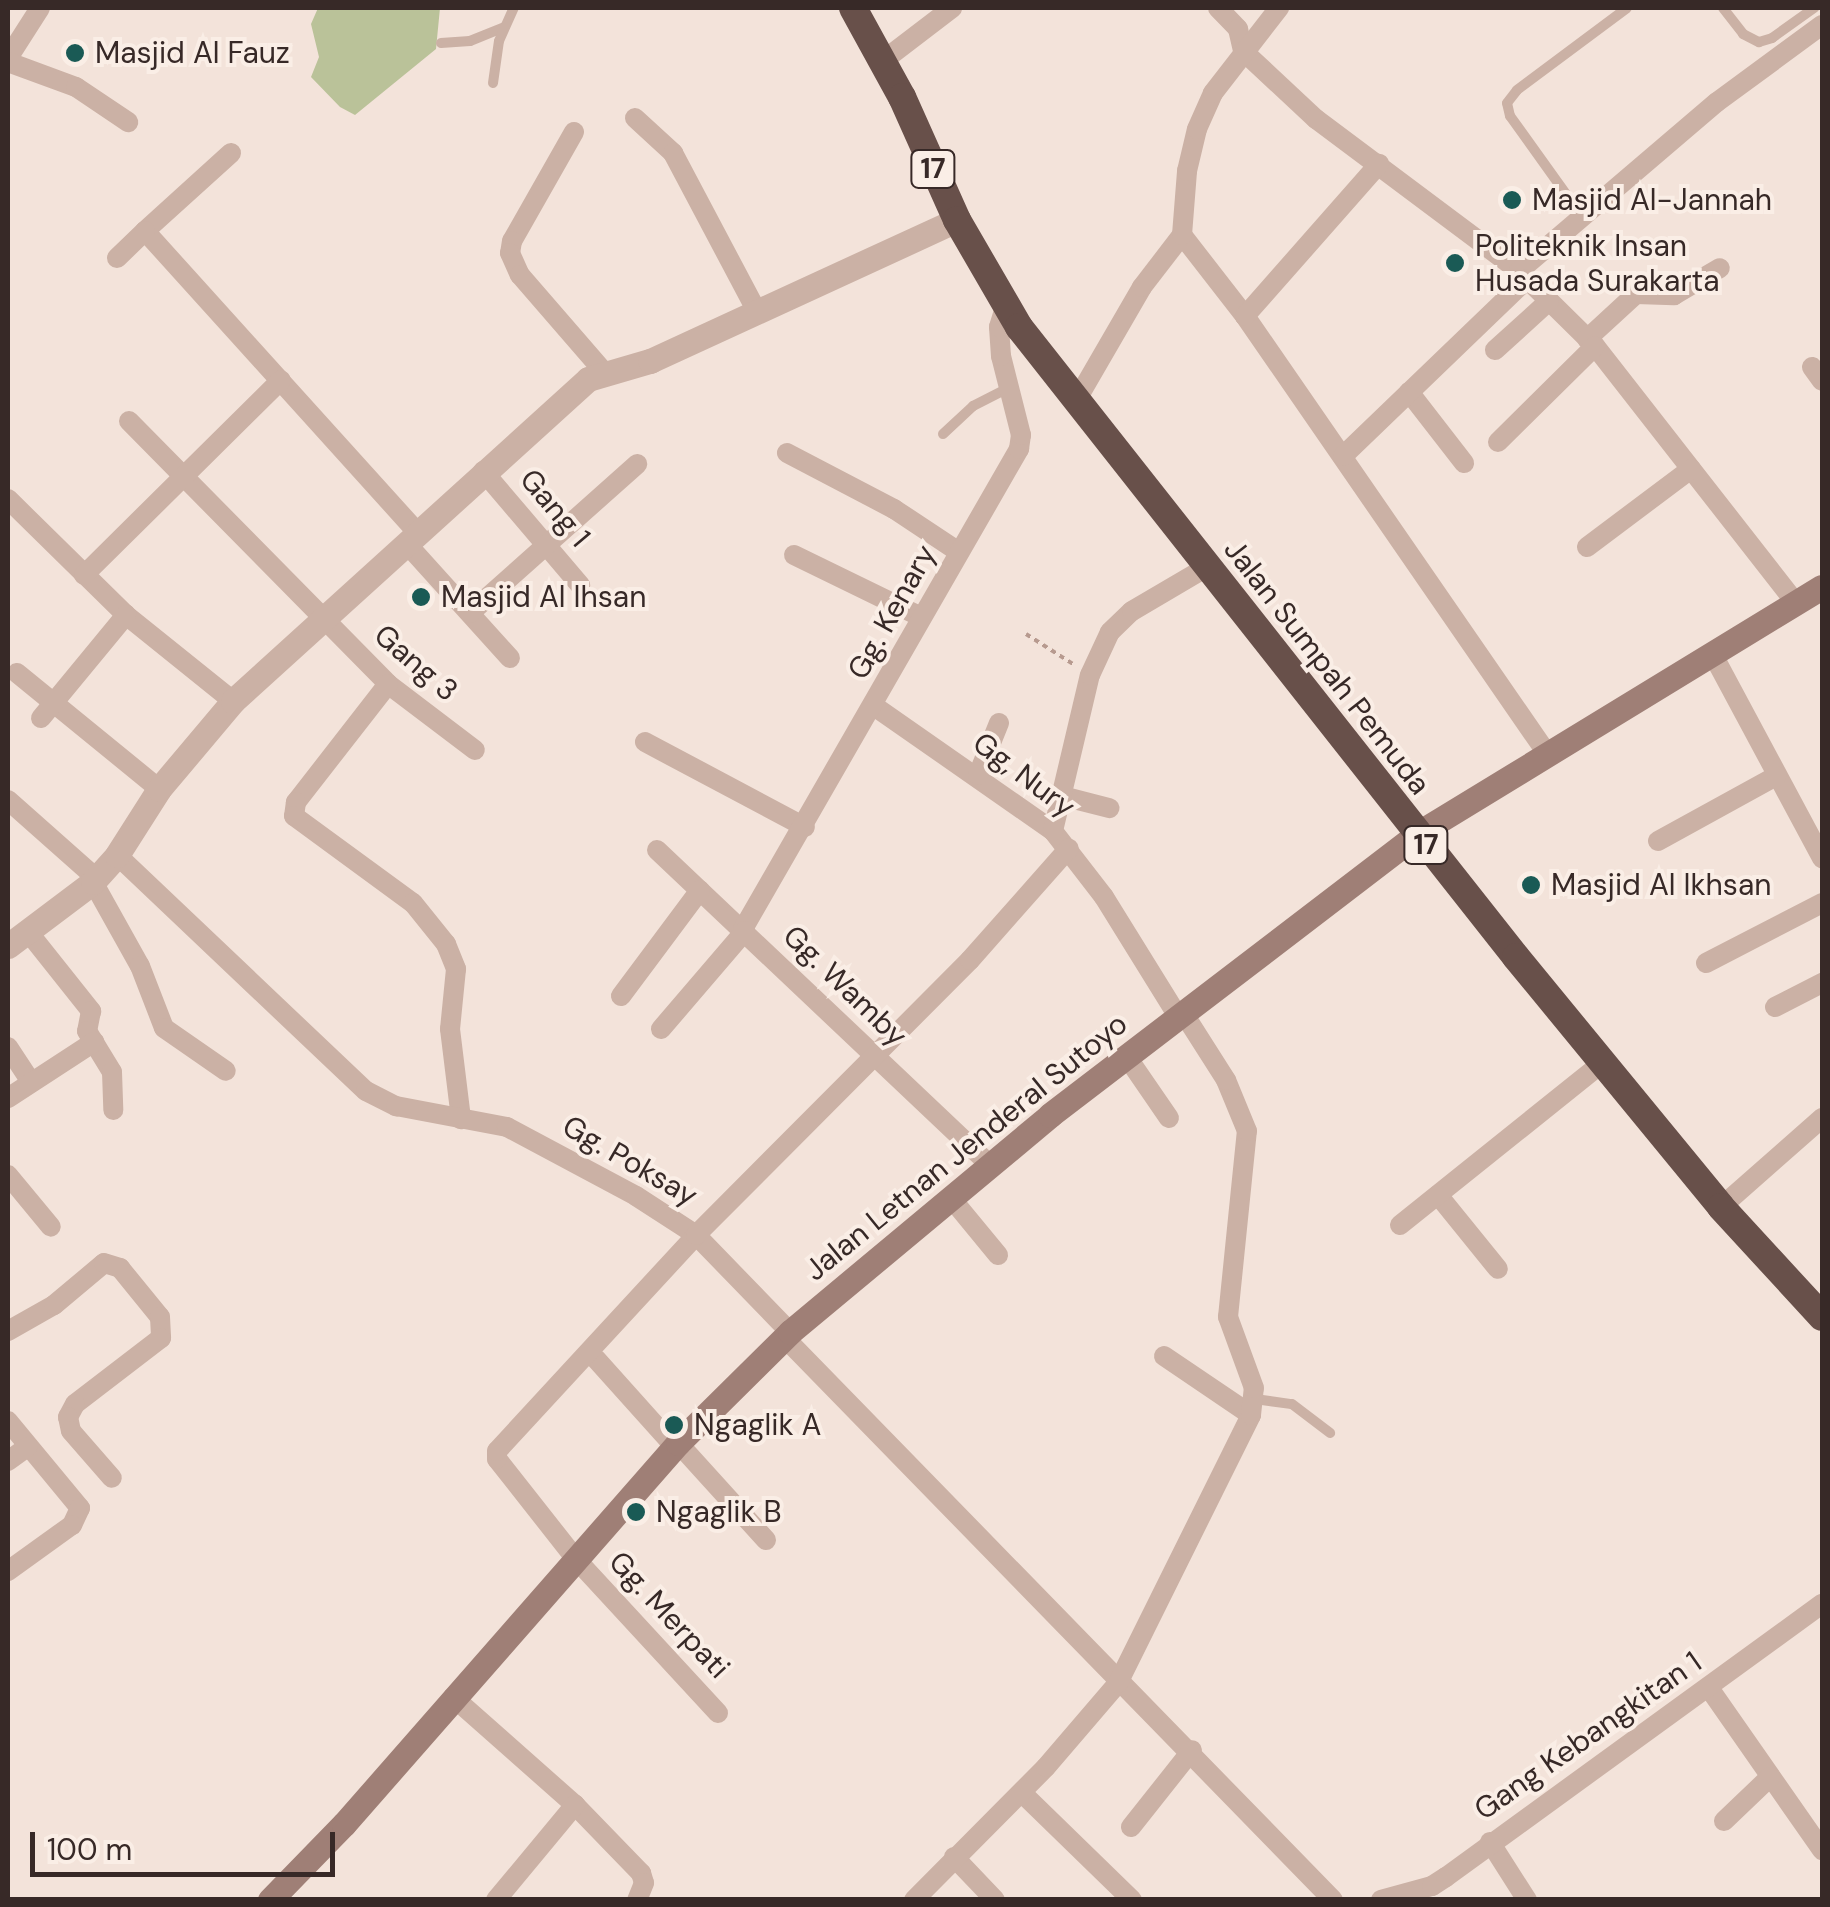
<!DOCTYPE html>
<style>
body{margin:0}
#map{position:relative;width:1830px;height:1907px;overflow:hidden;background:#f3e3da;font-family:"DM Sans",sans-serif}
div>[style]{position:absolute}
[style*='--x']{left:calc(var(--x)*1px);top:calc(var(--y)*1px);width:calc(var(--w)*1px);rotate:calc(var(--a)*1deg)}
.green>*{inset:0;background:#bac299}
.path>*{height:4px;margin-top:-2px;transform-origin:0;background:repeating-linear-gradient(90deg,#b79a8f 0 5px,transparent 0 10px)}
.service>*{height:10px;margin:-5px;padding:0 5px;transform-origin:5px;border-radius:5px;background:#cbb1a5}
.minor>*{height:20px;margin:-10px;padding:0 10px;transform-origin:10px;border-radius:10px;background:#cbb1a5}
.tertiary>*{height:25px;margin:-12.5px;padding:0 12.5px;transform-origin:12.5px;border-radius:12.5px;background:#cbb1a5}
.secondary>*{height:25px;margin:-12.5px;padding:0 12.5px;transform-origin:12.5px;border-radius:12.5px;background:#9f7f76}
.trunk>*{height:28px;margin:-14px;padding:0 14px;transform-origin:14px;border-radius:14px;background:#68504a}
.dots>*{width:28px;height:28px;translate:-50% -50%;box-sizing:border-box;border:5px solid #faeee6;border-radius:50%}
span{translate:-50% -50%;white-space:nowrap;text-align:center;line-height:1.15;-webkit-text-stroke:8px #faeee6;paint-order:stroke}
.shield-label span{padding:2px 8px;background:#faeee6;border:2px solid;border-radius:8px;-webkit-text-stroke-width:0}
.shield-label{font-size:28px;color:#372927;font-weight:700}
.poi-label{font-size:30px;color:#372927}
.left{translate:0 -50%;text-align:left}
.street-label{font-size:30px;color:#372927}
.frame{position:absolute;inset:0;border:10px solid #372927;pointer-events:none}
.scale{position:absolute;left:30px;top:1832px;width:305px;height:45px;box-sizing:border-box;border:5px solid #372927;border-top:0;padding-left:12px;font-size:30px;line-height:35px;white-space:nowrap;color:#372927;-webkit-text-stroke:8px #faeee6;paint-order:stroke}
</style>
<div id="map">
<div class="green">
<div style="clip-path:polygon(318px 8px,440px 8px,436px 49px,355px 115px,340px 107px,311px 77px,319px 57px,311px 24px)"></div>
</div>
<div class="path">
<div style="--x:1026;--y:634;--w:56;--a:32.6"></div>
</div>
<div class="service">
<div style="--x:1723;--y:8;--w:33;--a:52"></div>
<div style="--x:1743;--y:34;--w:18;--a:27"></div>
<div style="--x:1759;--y:42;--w:14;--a:-17"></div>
<div style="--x:1772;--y:38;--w:52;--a:-35.5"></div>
<div style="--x:441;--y:43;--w:29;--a:-4"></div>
<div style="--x:470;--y:41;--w:37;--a:-22"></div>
<div style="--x:493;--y:83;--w:42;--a:-81.9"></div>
<div style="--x:499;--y:41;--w:36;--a:-66"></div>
<div style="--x:1581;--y:215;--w:122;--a:-125.6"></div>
<div style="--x:1510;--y:116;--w:13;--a:-103"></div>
<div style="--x:1507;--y:103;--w:16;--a:-52"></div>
<div style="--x:1517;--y:90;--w:137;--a:-36.7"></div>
<div style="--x:943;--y:434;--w:41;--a:-43"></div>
<div style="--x:973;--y:406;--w:38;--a:-27"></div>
<div style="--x:1255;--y:1399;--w:37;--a:8"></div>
<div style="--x:1292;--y:1404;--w:48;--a:37.3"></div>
</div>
<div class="minor">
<div style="--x:1218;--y:8;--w:29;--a:46"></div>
<div style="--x:1238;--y:29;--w:23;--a:77"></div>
<div style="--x:1243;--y:51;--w:100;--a:43"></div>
<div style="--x:1316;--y:119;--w:254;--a:36.8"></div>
<div style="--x:1519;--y:271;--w:107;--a:44.6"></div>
<div style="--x:1595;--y:346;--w:326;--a:52"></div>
<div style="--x:8;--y:58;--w:59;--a:-57.4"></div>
<div style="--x:884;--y:60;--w:86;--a:-37.4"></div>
<div style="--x:8;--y:62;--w:72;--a:20.2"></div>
<div style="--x:76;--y:87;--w:63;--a:33.9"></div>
<div style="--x:635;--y:118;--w:52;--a:42.6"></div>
<div style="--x:673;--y:153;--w:178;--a:62.1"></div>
<div style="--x:574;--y:132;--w:125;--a:119.6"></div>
<div style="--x:512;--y:241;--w:12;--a:99"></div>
<div style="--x:510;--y:253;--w:24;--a:66"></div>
<div style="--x:520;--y:275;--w:128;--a:49.1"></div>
<div style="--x:231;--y:153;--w:116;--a:137.8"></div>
<div style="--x:145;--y:231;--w:406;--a:47.9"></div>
<div style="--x:1182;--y:235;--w:103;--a:52.1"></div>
<div style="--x:1245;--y:316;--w:530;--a:55.38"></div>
<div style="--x:117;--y:258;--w:39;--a:-44"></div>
<div style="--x:1519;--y:271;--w:260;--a:-40.5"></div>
<div style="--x:1717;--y:102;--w:130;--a:-36.3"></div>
<div style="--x:1245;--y:316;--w:203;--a:-48.6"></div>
<div style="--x:1587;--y:339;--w:67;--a:-42.6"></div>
<div style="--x:1636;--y:294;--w:38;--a:2"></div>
<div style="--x:1674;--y:295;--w:53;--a:-30.4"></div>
<div style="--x:1495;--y:350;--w:73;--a:-42.2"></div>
<div style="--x:1812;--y:367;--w:17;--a:54"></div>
<div style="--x:1409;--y:392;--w:90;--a:52.2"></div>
<div style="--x:1076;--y:401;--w:132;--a:-59.9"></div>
<div style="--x:1142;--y:287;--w:66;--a:-52.4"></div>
<div style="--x:1182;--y:235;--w:64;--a:-85.5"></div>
<div style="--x:1187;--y:171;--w:43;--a:-76.6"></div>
<div style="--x:1197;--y:129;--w:39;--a:-66"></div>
<div style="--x:1213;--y:93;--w:108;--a:-52.2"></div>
<div style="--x:129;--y:421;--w:369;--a:45.4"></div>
<div style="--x:388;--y:684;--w:109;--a:37.2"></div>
<div style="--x:1498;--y:442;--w:136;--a:-44.7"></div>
<div style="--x:787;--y:453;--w:121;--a:27.6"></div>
<div style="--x:894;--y:509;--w:78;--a:33.5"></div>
<div style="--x:1343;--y:456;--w:255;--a:-43.9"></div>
<div style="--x:483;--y:471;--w:150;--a:49.6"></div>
<div style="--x:8;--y:499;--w:165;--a:44.5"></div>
<div style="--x:126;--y:615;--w:137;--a:38.8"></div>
<div style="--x:406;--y:543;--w:155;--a:47.9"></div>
<div style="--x:1587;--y:547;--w:130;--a:-36.9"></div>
<div style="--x:794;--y:555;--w:141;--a:26"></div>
<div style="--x:84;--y:575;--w:277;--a:-44.7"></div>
<div style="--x:470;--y:613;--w:224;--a:-41.7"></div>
<div style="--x:1712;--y:653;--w:233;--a:61.8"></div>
<div style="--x:17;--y:673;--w:183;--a:39.2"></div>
<div style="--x:388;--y:684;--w:150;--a:127.9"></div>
<div style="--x:296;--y:802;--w:14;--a:98"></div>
<div style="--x:294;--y:816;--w:147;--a:36.2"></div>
<div style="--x:413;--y:903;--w:53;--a:51.2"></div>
<div style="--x:446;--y:944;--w:27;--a:68"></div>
<div style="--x:456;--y:969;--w:60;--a:95.7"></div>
<div style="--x:450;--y:1029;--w:91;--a:83"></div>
<div style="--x:874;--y:706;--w:218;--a:34.9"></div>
<div style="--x:1053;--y:831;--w:83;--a:52.3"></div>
<div style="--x:1104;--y:897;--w:142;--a:58.2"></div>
<div style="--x:41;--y:718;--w:134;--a:-50.5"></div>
<div style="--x:645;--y:742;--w:181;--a:28"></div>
<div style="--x:978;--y:775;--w:56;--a:-68"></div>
<div style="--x:1062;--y:796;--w:49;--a:14.3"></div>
<div style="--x:8;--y:800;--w:118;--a:41.6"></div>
<div style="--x:1053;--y:831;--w:160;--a:-76.7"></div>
<div style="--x:1090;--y:675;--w:47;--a:-65.1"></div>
<div style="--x:1110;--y:632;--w:30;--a:-44"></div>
<div style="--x:1132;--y:611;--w:87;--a:-30.4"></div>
<div style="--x:1658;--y:841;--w:135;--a:-28.8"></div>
<div style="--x:657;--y:850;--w:458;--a:43.4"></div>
<div style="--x:117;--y:855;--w:343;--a:43.5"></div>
<div style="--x:366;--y:1091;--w:34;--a:27"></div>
<div style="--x:396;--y:1106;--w:113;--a:10.7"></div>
<div style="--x:507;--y:1127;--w:146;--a:28.1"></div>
<div style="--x:636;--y:1196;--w:72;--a:33"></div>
<div style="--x:696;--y:1235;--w:135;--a:45.9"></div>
<div style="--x:93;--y:882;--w:96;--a:60.8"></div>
<div style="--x:140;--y:966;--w:66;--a:68.8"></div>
<div style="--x:164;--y:1028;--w:75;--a:34.7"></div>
<div style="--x:743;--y:929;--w:554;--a:-60.1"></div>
<div style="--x:1019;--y:449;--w:14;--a:-82"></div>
<div style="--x:1021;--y:435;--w:81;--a:-104.2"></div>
<div style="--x:1001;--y:356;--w:29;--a:-94"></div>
<div style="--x:999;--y:327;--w:21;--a:-73"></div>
<div style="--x:29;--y:933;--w:100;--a:51.5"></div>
<div style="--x:91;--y:1011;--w:20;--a:101"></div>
<div style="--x:87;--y:1031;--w:48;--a:58.6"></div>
<div style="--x:112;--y:1072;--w:38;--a:88"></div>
<div style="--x:1706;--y:963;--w:131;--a:-27.3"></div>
<div style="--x:621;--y:996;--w:132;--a:-53.3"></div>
<div style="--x:1775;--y:1007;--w:53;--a:-27.1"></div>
<div style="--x:661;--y:1029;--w:129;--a:-49.4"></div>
<div style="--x:8;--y:1047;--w:42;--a:56.7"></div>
<div style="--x:1127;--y:1057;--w:74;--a:55.5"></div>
<div style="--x:8;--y:1098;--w:103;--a:-33.1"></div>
<div style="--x:8;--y:1175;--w:67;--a:50.4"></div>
<div style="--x:1438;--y:1195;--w:95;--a:51"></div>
<div style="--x:951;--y:1198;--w:74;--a:50.5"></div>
<div style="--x:1721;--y:1207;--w:135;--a:-41.4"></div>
<div style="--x:1400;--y:1225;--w:259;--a:-38.7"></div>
<div style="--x:8;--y:1331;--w:53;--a:-29.5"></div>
<div style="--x:54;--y:1305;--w:65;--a:-40"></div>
<div style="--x:104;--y:1263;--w:17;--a:17"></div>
<div style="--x:120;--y:1268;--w:63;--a:50.8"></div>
<div style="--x:160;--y:1317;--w:21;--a:87"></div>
<div style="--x:161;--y:1338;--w:108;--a:142.5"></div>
<div style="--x:75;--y:1404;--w:15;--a:118"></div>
<div style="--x:68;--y:1417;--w:14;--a:78"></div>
<div style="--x:71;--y:1431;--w:62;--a:48.9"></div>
<div style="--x:784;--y:1337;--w:786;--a:45.72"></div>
<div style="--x:1164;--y:1356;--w:105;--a:34.1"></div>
<div style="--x:596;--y:1359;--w:118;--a:48.1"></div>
<div style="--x:8;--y:1421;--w:113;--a:50.4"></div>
<div style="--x:80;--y:1508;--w:19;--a:115"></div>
<div style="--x:72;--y:1525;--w:79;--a:144.3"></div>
<div style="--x:678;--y:1443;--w:131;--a:47.8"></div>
<div style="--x:8;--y:1461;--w:24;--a:-36"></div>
<div style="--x:1709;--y:1688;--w:198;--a:55.1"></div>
<div style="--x:453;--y:1697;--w:163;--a:41.5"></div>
<div style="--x:575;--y:1805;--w:95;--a:45.9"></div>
<div style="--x:641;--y:1873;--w:10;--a:73"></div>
<div style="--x:644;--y:1883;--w:18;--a:112"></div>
<div style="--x:718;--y:1713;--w:211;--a:-132.7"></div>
<div style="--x:575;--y:1558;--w:126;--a:-128.2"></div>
<div style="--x:497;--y:1459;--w:8;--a:-90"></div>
<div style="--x:497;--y:1451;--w:294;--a:-47.3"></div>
<div style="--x:696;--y:1235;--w:388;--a:-45.1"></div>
<div style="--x:970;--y:960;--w:149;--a:-48.5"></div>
<div style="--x:1022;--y:1793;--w:153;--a:44.2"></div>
<div style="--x:1724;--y:1821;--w:64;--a:-43.7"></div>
<div style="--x:1131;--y:1827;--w:98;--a:-51.6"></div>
<div style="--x:1490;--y:1842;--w:69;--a:57.5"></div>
<div style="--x:954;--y:1857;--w:59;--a:46.4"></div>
<div style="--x:496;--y:1900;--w:124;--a:-50.3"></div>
<div style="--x:914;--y:1900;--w:187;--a:-45.2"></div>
<div style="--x:1046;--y:1767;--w:111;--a:-49.4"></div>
<div style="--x:1118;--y:1683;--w:299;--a:-63.6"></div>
<div style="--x:1251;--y:1415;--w:27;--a:-84"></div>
<div style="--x:1254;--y:1388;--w:76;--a:-110.1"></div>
<div style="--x:1228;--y:1317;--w:187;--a:-84.2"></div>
<div style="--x:1247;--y:1131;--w:55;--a:-112.4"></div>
<div style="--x:1226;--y:1080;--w:78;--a:-122.5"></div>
<div style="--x:1381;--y:1900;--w:53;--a:-15.4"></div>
<div style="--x:1432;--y:1886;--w:17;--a:-33"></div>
<div style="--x:1446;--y:1877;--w:465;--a:-36"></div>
</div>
<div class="tertiary">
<div style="--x:8;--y:946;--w:106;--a:-37"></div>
<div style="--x:93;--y:882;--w:36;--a:-48"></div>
<div style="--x:117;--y:855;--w:78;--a:-57.5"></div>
<div style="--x:159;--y:789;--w:115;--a:-49.9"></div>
<div style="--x:233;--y:701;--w:479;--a:-42.2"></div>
<div style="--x:588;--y:379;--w:65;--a:-16.2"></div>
<div style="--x:650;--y:361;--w:338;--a:-24.7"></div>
</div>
<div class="secondary">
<div style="--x:270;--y:1900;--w:106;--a:-45.8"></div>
<div style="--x:344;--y:1824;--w:507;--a:-48.76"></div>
<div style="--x:678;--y:1443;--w:158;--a:-44.7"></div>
<div style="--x:790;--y:1332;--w:339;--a:-39.8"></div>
<div style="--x:1050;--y:1115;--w:462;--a:-37.4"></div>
<div style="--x:1417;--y:834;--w:474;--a:-31.4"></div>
</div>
<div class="trunk">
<div style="--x:853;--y:8;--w:102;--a:61.2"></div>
<div style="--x:902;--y:97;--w:135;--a:65.9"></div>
<div style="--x:957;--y:220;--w:124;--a:59.9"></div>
<div style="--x:1019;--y:327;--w:802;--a:51.73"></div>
<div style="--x:1516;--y:957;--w:323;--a:50.6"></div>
<div style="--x:1721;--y:1207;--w:149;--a:47.4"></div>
</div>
<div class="dots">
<div style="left:75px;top:53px;background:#1a5a55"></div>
<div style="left:1512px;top:200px;background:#1a5a55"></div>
<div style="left:1455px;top:263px;background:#1a5a55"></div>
<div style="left:421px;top:597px;background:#1a5a55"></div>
<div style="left:1531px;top:885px;background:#1a5a55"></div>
<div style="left:674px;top:1425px;background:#1a5a55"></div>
<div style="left:636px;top:1512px;background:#1a5a55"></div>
</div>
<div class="shield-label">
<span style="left:933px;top:169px">17</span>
<span style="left:1426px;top:845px">17</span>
</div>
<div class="poi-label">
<span class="left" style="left:95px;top:53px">Masjid Al Fauz</span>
<span class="left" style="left:1532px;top:200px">Masjid Al-Jannah</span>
<span class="left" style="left:1475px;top:263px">Politeknik Insan<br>Husada Surakarta</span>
<span class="left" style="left:441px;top:597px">Masjid Al Ihsan</span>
<span class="left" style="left:1551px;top:885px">Masjid Al Ikhsan</span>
<span class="left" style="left:694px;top:1425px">Ngaglik A</span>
<span class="left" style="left:656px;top:1512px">Ngaglik B</span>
</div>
<div class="street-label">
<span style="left:555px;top:508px;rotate:50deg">Gang 1</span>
<span style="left:892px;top:612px;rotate:-61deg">Gg. Kenary</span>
<span style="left:416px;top:663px;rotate:41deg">Gang 3</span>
<span style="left:1327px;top:667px;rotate:52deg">Jalan Sumpah Pemuda</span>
<span style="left:1024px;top:775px;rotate:37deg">Gg, Nury</span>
<span style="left:845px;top:986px;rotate:44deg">Gg. Wamby</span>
<span style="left:966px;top:1147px;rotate:-39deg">Jalan Letnan Jenderal Sutoyo</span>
<span style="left:630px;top:1161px;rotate:30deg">Gg. Poksay</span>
<span style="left:669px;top:1615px;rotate:47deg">Gg. Merpati</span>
<span style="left:1588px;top:1736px;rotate:-35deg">Gang Kebangkitan 1</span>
</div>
<div class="frame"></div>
<div class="scale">100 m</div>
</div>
